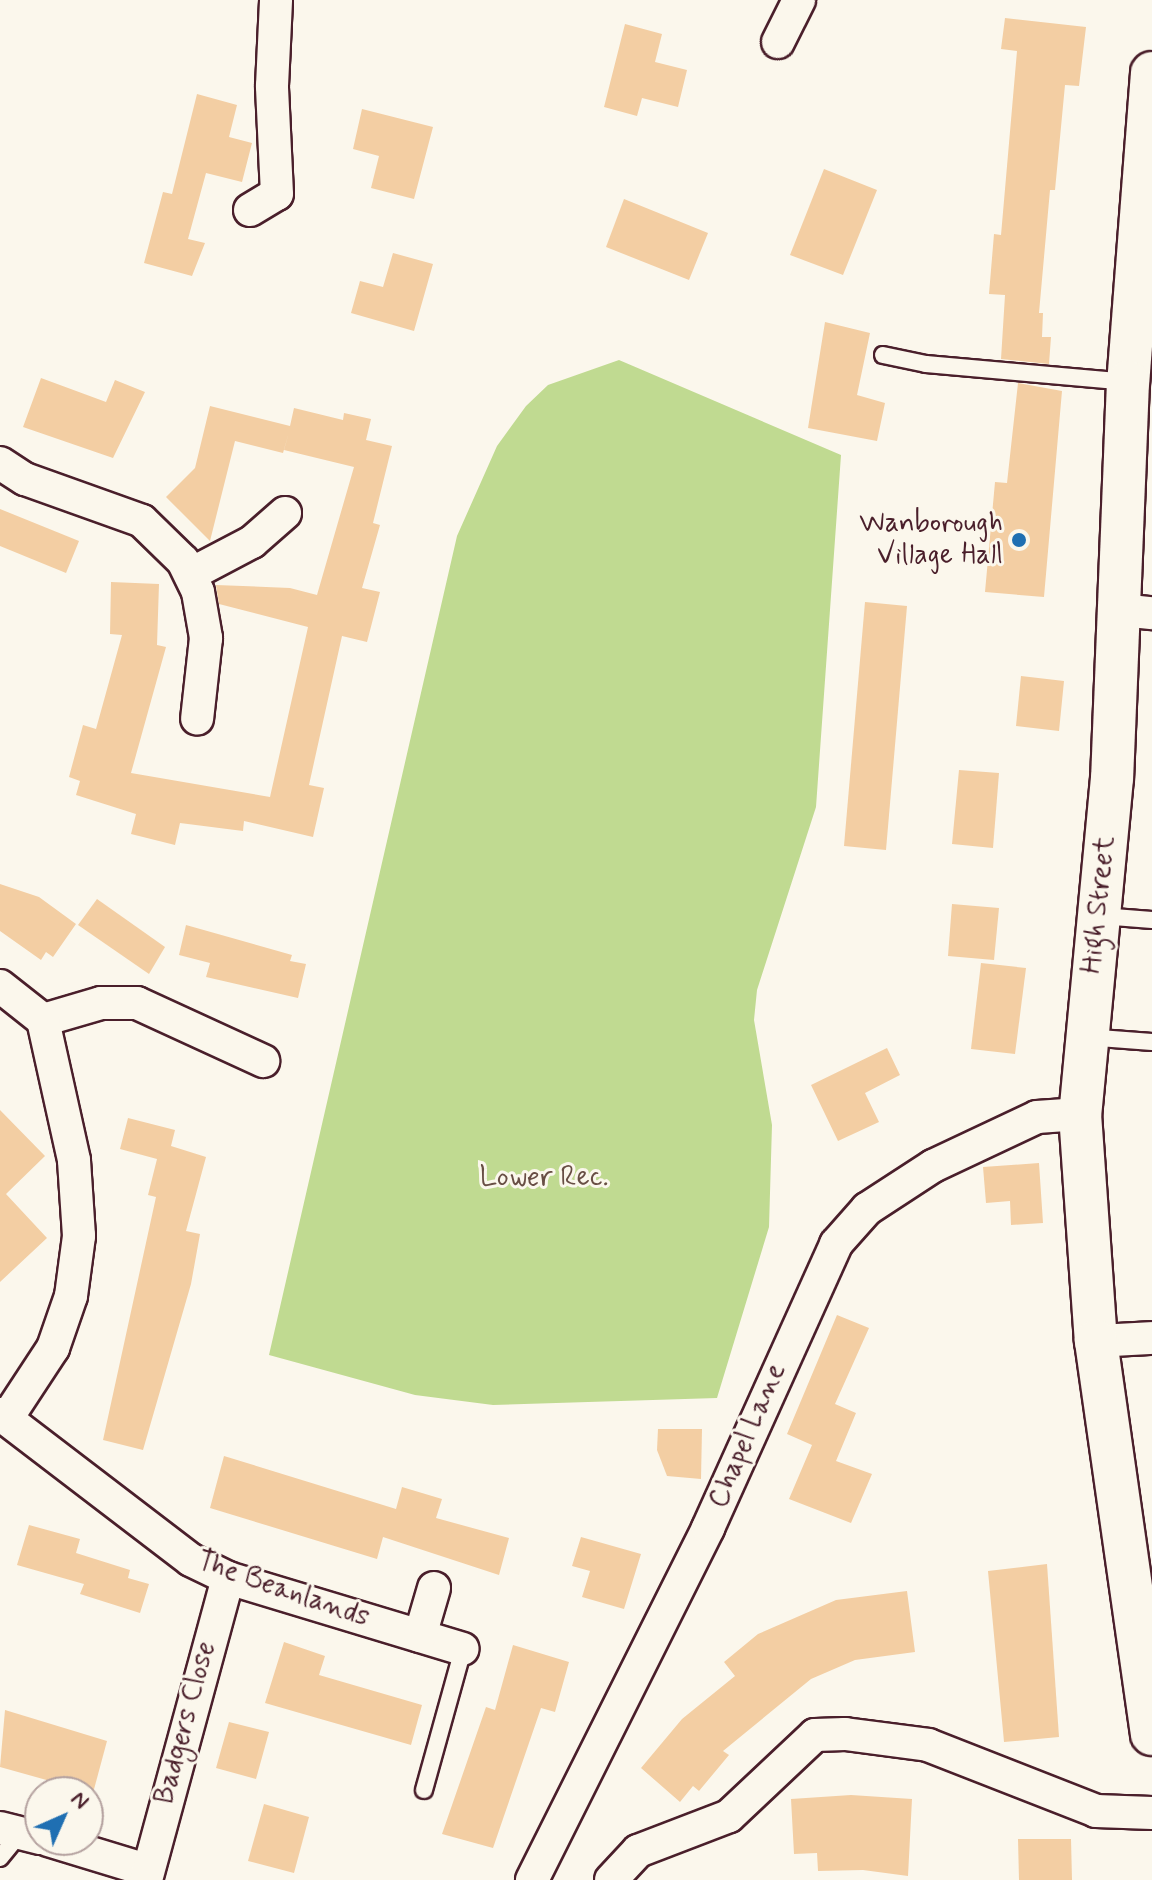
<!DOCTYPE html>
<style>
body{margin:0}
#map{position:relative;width:1152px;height:1880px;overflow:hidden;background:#fbf7ec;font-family:Mynerve,sans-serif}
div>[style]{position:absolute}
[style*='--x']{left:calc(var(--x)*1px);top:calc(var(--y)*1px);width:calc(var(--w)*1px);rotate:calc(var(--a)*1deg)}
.green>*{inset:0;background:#c0da91}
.building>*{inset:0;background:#f3cea3}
.roads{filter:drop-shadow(2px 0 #4a1f2b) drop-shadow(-2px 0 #4a1f2b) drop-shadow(0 2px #4a1f2b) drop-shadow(0 -2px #4a1f2b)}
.service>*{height:16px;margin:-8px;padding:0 8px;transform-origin:8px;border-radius:8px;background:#fbf7ec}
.minor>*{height:32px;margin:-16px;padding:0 16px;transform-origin:16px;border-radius:16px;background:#fbf7ec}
.tertiary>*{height:42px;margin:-21px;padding:0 21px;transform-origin:21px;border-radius:21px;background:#fbf7ec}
.dots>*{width:22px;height:22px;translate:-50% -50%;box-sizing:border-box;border:4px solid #fbf7ec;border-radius:50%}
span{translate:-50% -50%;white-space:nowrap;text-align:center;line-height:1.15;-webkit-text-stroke:6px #fbf7ec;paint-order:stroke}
.poi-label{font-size:28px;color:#4a1f2b}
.right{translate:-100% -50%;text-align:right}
.street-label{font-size:28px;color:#4a1f2b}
.park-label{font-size:28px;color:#684e44}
.north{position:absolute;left:24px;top:1776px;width:80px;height:80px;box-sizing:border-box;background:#fbf7ec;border:2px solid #b4a19f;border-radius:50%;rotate:45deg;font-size:22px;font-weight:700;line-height:32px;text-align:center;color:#4a1f2b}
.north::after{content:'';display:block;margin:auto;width:28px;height:36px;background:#1f6fb2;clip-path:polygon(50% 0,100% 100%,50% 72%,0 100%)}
</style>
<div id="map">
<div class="green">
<div style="clip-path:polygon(619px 360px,841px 455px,816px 807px,757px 990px,754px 1020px,772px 1125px,769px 1227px,717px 1398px,493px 1405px,415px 1395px,269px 1355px,457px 536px,497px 446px,526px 406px,548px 385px)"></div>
</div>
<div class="building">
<div style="clip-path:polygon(1005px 18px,1086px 27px,1079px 86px,1065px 85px,1055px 190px,1050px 190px,1039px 313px,1043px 313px,1042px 337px,1051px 337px,1049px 364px,1001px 359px,1005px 295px,989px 294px,994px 234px,1001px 235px,1017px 51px,1001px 49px)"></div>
<div style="clip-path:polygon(625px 24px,662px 34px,655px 62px,687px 70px,678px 107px,642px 98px,637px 116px,604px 107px)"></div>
<div style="clip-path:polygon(197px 94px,237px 105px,229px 137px,252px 143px,242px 182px,206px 173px,188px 239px,205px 243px,192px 276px,144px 263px,163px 192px,172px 194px)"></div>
<div style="clip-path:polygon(362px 109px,433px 127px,414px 199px,371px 188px,379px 156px,353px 149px)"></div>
<div style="clip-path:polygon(824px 169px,877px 190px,843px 275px,790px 255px)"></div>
<div style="clip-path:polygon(624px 199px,708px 233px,689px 280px,606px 247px)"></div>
<div style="clip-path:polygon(393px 253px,433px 264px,414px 331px,351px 313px,360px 281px,383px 287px)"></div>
<div style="clip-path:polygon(825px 322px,870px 333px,857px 395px,885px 403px,877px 441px,808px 428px)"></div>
<div style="clip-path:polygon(41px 378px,106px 402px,115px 380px,145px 392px,113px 458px,23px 427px)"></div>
<div style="clip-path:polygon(1018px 383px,1062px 391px,1044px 597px,985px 592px,995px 482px,1007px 483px)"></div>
<div style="clip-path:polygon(210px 406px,290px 426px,294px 408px,343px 420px,344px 413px,371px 419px,366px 440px,392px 446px,373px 523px,380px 525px,362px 588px,380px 592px,367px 642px,342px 636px,309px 785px,324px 788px,313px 837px,244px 821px,243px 831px,180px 823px,175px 845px,131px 834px,136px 814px,76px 795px,80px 781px,69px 777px,83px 725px,96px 729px,122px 635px,110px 634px,111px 582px,159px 584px,157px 645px,166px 647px,131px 773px,270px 797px,308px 627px,219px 604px,216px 585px,290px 588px,317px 595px,354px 467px,284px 450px,289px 432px,283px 453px,235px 441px,210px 541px,166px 497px,195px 468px)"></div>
<div style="clip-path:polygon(0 509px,79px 541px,66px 573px,0 546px)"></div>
<div style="clip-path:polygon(865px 602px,907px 606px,886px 850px,844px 846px)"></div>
<div style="clip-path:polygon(1021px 676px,1064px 681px,1059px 731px,1016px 726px)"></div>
<div style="clip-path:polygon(959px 770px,999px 773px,993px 848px,952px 844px)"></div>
<div style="clip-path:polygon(0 884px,39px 897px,76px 924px,53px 957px,46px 952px,41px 960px,0 931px)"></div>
<div style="clip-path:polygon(97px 899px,165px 947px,149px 974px,78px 925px)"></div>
<div style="clip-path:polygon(952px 904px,999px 908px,994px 960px,948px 956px)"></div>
<div style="clip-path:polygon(186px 925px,292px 955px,290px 961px,306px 964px,298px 998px,206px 977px,210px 963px,179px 955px)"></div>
<div style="clip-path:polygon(981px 963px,1026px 968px,1015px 1054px,971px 1049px)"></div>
<div style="clip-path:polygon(887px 1048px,900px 1075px,865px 1093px,879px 1122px,838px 1141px,811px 1085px)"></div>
<div style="clip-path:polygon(0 1110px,45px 1156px,6px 1194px,47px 1238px,0 1282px)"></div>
<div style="clip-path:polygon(128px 1118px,175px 1130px,171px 1146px,206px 1157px,186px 1231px,200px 1234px,191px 1284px,143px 1450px,103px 1440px,156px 1197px,148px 1195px,157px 1159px,120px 1149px)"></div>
<div style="clip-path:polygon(1039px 1163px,1043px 1223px,1011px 1225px,1010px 1201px,986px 1203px,983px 1167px)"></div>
<div style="clip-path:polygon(837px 1315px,869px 1328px,835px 1404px,856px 1413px,836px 1461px,872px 1474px,851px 1523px,789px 1499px,812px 1445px,787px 1434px)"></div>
<div style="clip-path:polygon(658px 1429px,702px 1429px,701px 1479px,667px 1476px,657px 1450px)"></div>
<div style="clip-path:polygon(224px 1456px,396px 1509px,402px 1487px,442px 1499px,436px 1518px,509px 1538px,499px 1575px,383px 1537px,377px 1559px,210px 1508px)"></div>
<div style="clip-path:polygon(29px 1525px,80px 1539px,76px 1553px,130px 1570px,128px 1578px,149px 1584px,140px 1613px,80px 1594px,84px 1584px,17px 1565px)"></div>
<div style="clip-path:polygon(581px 1537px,641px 1554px,624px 1609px,582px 1597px,590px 1571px,572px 1566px)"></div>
<div style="clip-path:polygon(1047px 1564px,1059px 1737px,1004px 1742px,988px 1571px)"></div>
<div style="clip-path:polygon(907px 1591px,915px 1652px,855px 1660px,811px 1679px,723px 1751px,729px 1755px,699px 1791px,693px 1786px,680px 1802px,641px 1768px,682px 1719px,735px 1676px,724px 1662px,758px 1634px,836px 1600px)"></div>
<div style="clip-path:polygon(284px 1642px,325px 1656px,319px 1675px,422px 1705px,411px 1745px,265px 1703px)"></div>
<div style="clip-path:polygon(513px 1645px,569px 1662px,555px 1712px,541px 1708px,493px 1848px,442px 1834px,486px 1707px,495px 1710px)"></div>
<div style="clip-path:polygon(5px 1710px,107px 1741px,93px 1793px,0 1767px)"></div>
<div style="clip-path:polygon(229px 1722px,269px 1732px,256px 1779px,216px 1768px)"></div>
<div style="clip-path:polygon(851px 1795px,912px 1799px,908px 1876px,863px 1870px,818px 1871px,817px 1853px,794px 1854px,791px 1799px)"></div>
<div style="clip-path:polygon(264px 1804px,309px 1817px,294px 1873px,248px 1861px)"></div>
<div style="clip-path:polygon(1018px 1839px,1071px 1839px,1072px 1880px,1019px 1880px)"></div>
</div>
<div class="roads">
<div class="service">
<div style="--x:883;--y:355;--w:44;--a:11.8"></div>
<div style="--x:926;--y:364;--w:203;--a:5.1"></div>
<div style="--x:1101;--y:916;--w:51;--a:4.5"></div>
<div style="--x:1086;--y:1037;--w:66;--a:4.3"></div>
<div style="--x:424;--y:1790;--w:146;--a:-74.5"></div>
<div style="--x:0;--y:1858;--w:32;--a:-51"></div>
</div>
<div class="minor">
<div style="--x:778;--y:42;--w:47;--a:-63.4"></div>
<div style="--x:250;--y:210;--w:31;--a:-31"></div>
<div style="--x:277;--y:194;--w:108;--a:-92.7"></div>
<div style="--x:272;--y:86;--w:86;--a:-87.3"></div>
<div style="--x:0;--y:463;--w:30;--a:33"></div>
<div style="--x:25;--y:479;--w:124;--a:19.7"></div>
<div style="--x:142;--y:521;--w:57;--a:44.3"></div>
<div style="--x:183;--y:561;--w:34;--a:64"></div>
<div style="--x:198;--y:592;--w:47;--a:80.1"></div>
<div style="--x:206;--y:638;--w:81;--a:96.3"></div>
<div style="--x:191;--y:574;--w:69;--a:-27.7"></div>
<div style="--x:252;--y:542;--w:44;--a:-41.3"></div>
<div style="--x:1121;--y:610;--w:31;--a:6"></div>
<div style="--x:0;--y:986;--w:55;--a:38.3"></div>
<div style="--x:43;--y:1020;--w:60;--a:-16.3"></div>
<div style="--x:101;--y:1003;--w:36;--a:0"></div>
<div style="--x:137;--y:1003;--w:139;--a:24.7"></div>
<div style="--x:1096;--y:1341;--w:56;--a:-3.1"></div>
<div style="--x:0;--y:1414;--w:240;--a:37.4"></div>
<div style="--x:191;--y:1560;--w:41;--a:25.9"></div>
<div style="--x:228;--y:1578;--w:245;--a:16.8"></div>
<div style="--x:7;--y:1418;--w:84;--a:-56.7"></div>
<div style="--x:53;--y:1348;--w:55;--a:-70.9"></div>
<div style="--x:71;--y:1296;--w:61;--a:-82.4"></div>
<div style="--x:79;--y:1236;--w:76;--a:-93.8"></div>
<div style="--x:74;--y:1160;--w:143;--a:-102.5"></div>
<div style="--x:420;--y:1636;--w:50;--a:-73.7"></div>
<div style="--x:0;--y:1828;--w:41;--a:14"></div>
<div style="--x:48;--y:1840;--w:103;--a:16.9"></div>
<div style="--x:146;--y:1880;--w:313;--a:-74.8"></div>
<div style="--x:532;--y:1880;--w:394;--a:-63.4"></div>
<div style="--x:708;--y:1528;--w:312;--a:-65.7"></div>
<div style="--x:836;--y:1244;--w:47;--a:-48.5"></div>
<div style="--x:867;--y:1209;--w:79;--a:-33.1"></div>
<div style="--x:933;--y:1166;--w:115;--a:-25.2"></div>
<div style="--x:1037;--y:1117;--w:43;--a:-4"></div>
<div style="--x:611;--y:1880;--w:40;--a:-47"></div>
<div style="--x:638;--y:1851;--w:97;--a:-21"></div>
<div style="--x:729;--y:1816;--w:118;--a:-43.3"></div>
<div style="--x:815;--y:1735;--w:30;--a:-2"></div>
<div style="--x:845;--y:1734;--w:84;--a:7.5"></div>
<div style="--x:928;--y:1745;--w:180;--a:21.4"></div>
<div style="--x:1096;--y:1811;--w:56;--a:2"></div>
</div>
<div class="tertiary">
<div style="--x:1152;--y:73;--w:310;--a:94.4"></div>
<div style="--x:1128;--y:382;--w:396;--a:92.3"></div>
<div style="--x:1112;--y:778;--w:338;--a:95.4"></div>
<div style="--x:1080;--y:1114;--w:228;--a:86"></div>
<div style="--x:1096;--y:1341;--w:397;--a:81.9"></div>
</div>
</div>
<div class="dots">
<div style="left:1019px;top:540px;background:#1f6fb2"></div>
</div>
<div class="poi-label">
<span class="right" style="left:1003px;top:540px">Wanborough<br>Village Hall</span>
</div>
<div class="street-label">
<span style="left:1099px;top:905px;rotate:-84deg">High Street</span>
<span style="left:748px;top:1436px;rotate:-67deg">Chapel Lane</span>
<span style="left:283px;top:1590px;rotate:19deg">The Beanlands</span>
<span style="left:186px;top:1723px;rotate:-75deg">Badgers Close</span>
</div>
<div class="park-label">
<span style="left:544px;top:1178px">Lower Rec.</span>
</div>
<div class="north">N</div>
</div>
